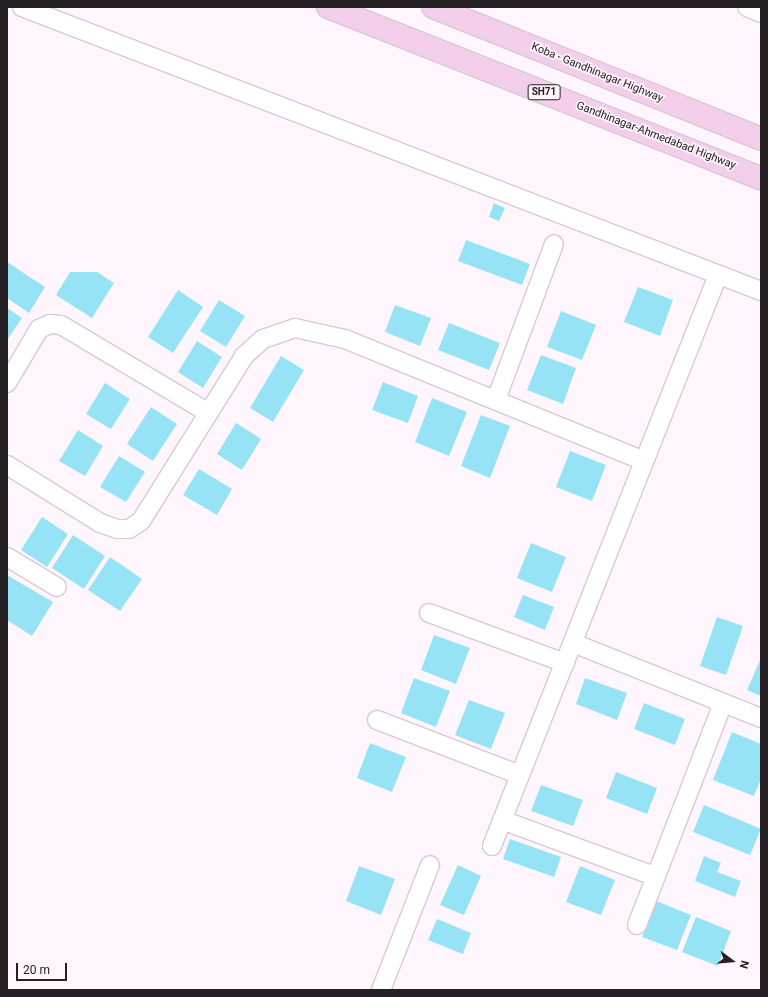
<!DOCTYPE html>
<style>
body{margin:0}
#map{position:relative;width:768px;height:997px;overflow:hidden;background:#fff5fc;font-family:Roboto,sans-serif}
div>[style]{position:absolute}
[style*='--x']{left:calc(var(--x)*1px);top:calc(var(--y)*1px);width:calc(var(--w)*1px);rotate:calc(var(--a)*1deg)}
.building>*{inset:0;background:#96e3f5}
.roads{filter:drop-shadow(1px 0 #d8c9d5) drop-shadow(-1px 0 #d8c9d5) drop-shadow(0 1px #d8c9d5) drop-shadow(0 -1px #d8c9d5)}
.minor>*{height:18px;margin:-9px;padding:0 9px;transform-origin:9px;border-radius:9px;background:#fff}
.major>*{height:22px;margin:-11px;padding:0 11px;transform-origin:11px;border-radius:11px;background:#f2ceeb}
span{translate:-50% -50%;white-space:nowrap;text-align:center;line-height:1.15;-webkit-text-stroke:3.5px #fff5fc;paint-order:stroke}
.shield-label span{padding:1px 3px;background:#fff5fc;border:1px solid;border-radius:3px;-webkit-text-stroke-width:0}
.shield-label{font-size:10px;color:#252024;font-weight:700}
.street-label{font-size:11px;color:#252024}
.frame{position:absolute;inset:0;border:8px solid #252024;pointer-events:none}
.north{position:absolute;left:712px;top:941px;width:40px;height:40px;-webkit-text-stroke:3px #fff5fc;paint-order:stroke;rotate:106deg;font-size:11px;font-weight:700;line-height:16px;text-align:center;color:#252024}
.north::after{content:'';display:block;margin:auto;width:14px;height:18px;background:#252024;clip-path:polygon(50% 0,100% 100%,50% 72%,0 100%)}
.scale{position:absolute;left:16px;top:963px;width:51px;height:18px;box-sizing:border-box;border:2px solid #252024;border-top:0;padding-left:5px;font-size:12px;line-height:14px;white-space:nowrap;color:#252024;-webkit-text-stroke:3px #fff5fc;paint-order:stroke}
</style>
<div id="map">
<div class="building">
<div style="clip-path:polygon(494px 203px,505px 208px,499px 221px,489px 217px)"></div>
<div style="clip-path:polygon(466px 240px,530px 264px,522px 285px,458px 261px)"></div>
<div style="clip-path:polygon(7px 262px,45px 287px,29px 313px,7px 298px)"></div>
<div style="clip-path:polygon(70px 272px,97px 272px,114px 283px,92px 318px,56px 295px)"></div>
<div style="clip-path:polygon(638px 287px,673px 300px,660px 336px,624px 322px)"></div>
<div style="clip-path:polygon(178px 290px,203px 307px,173px 353px,148px 337px)"></div>
<div style="clip-path:polygon(219px 300px,245px 316px,226px 347px,200px 331px)"></div>
<div style="clip-path:polygon(395px 305px,431px 318px,420px 346px,385px 332px)"></div>
<div style="clip-path:polygon(7px 308px,22px 318px,7px 340px)"></div>
<div style="clip-path:polygon(561px 311px,596px 325px,582px 360px,547px 347px)"></div>
<div style="clip-path:polygon(449px 323px,500px 343px,489px 370px,438px 350px)"></div>
<div style="clip-path:polygon(197px 341px,222px 357px,203px 388px,178px 372px)"></div>
<div style="clip-path:polygon(541px 355px,576px 368px,563px 404px,527px 390px)"></div>
<div style="clip-path:polygon(281px 356px,304px 370px,273px 422px,250px 408px)"></div>
<div style="clip-path:polygon(383px 382px,418px 396px,408px 423px,372px 410px)"></div>
<div style="clip-path:polygon(105px 383px,130px 399px,111px 429px,86px 414px)"></div>
<div style="clip-path:polygon(432px 398px,467px 412px,449px 456px,415px 442px)"></div>
<div style="clip-path:polygon(151px 407px,177px 424px,153px 461px,127px 444px)"></div>
<div style="clip-path:polygon(481px 415px,510px 426px,490px 478px,461px 466px)"></div>
<div style="clip-path:polygon(236px 423px,261px 439px,242px 470px,217px 454px)"></div>
<div style="clip-path:polygon(78px 430px,103px 446px,85px 476px,59px 461px)"></div>
<div style="clip-path:polygon(570px 451px,606px 465px,592px 501px,556px 487px)"></div>
<div style="clip-path:polygon(119px 456px,145px 472px,126px 502px,100px 487px)"></div>
<div style="clip-path:polygon(199px 469px,232px 489px,217px 515px,183px 495px)"></div>
<div style="clip-path:polygon(42px 517px,68px 534px,47px 567px,21px 550px)"></div>
<div style="clip-path:polygon(73px 535px,105px 556px,84px 589px,52px 568px)"></div>
<div style="clip-path:polygon(531px 543px,566px 557px,552px 592px,517px 578px)"></div>
<div style="clip-path:polygon(110px 557px,142px 579px,120px 611px,88px 590px)"></div>
<div style="clip-path:polygon(7px 575px,53px 602px,32px 636px,7px 620px)"></div>
<div style="clip-path:polygon(523px 595px,554px 607px,545px 630px,514px 617px)"></div>
<div style="clip-path:polygon(717px 617px,743px 626px,726px 675px,700px 666px)"></div>
<div style="clip-path:polygon(434px 635px,470px 648px,456px 684px,421px 670px)"></div>
<div style="clip-path:polygon(761px 658px,761px 696px,747px 690px)"></div>
<div style="clip-path:polygon(414px 678px,450px 691px,436px 727px,401px 713px)"></div>
<div style="clip-path:polygon(585px 678px,627px 693px,617px 720px,576px 704px)"></div>
<div style="clip-path:polygon(469px 700px,505px 713px,491px 749px,455px 735px)"></div>
<div style="clip-path:polygon(644px 703px,685px 719px,675px 745px,634px 729px)"></div>
<div style="clip-path:polygon(732px 732px,761px 744px,761px 779px,754px 796px,713px 780px)"></div>
<div style="clip-path:polygon(370px 743px,406px 757px,392px 792px,357px 778px)"></div>
<div style="clip-path:polygon(616px 772px,657px 788px,647px 814px,606px 798px)"></div>
<div style="clip-path:polygon(541px 785px,583px 800px,573px 826px,531px 811px)"></div>
<div style="clip-path:polygon(704px 805px,761px 829px,750px 855px,693px 832px)"></div>
<div style="clip-path:polygon(510px 839px,561px 857px,554px 877px,503px 859px)"></div>
<div style="clip-path:polygon(704px 856px,721px 863px,717px 872px,741px 881px,735px 897px,695px 881px)"></div>
<div style="clip-path:polygon(458px 865px,481px 876px,464px 915px,440px 905px)"></div>
<div style="clip-path:polygon(359px 866px,395px 879px,381px 915px,346px 901px)"></div>
<div style="clip-path:polygon(580px 866px,615px 880px,601px 915px,566px 902px)"></div>
<div style="clip-path:polygon(656px 901px,691px 915px,677px 950px,642px 937px)"></div>
<div style="clip-path:polygon(696px 917px,731px 931px,718px 966px,682px 952px)"></div>
<div style="clip-path:polygon(437px 919px,471px 933px,463px 954px,428px 940px)"></div>
</div>
<div class="roads">
<div class="minor">
<div style="--x:22;--y:7;--w:792;--a:21.02"></div>
<div style="--x:747;--y:7;--w:15;--a:23"></div>
<div style="--x:7;--y:383;--w:63;--a:-59.3"></div>
<div style="--x:39;--y:329;--w:12;--a:-24"></div>
<div style="--x:50;--y:324;--w:11;--a:5"></div>
<div style="--x:61;--y:325;--w:170;--a:30.8"></div>
<div style="--x:496;--y:400;--w:166;--a:-69.6"></div>
<div style="--x:7;--y:465;--w:110;--a:31.9"></div>
<div style="--x:100;--y:523;--w:18;--a:19"></div>
<div style="--x:117;--y:529;--w:12;--a:0"></div>
<div style="--x:129;--y:529;--w:14;--a:-34"></div>
<div style="--x:141;--y:521;--w:195;--a:-58"></div>
<div style="--x:244;--y:356;--w:25;--a:-42"></div>
<div style="--x:263;--y:339;--w:34;--a:-19"></div>
<div style="--x:295;--y:328;--w:51;--a:12.4"></div>
<div style="--x:345;--y:339;--w:323;--a:22.2"></div>
<div style="--x:7;--y:557;--w:58;--a:31"></div>
<div style="--x:429;--y:613;--w:145;--a:20.2"></div>
<div style="--x:573;--y:643;--w:202;--a:21.7"></div>
<div style="--x:377;--y:720;--w:153;--a:21"></div>
<div style="--x:502;--y:820;--w:162;--a:20.2"></div>
<div style="--x:492;--y:846;--w:614;--a:-68.41"></div>
<div style="--x:637;--y:925;--w:238;--a:-68.8"></div>
<div style="--x:381;--y:990;--w:134;--a:-68.6"></div>
</div>
<div class="major">
<div style="--x:328;--y:7;--w:466;--a:21.6"></div>
<div style="--x:433;--y:7;--w:354;--a:21.9"></div>
</div>
</div>
<div class="shield-label">
<span style="left:544px;top:92px">SH71</span>
</div>
<div class="street-label">
<span style="left:597px;top:73px;rotate:22deg">Koba - Gandhinagar Highway</span>
<span style="left:656px;top:136px;rotate:21deg">Gandhinagar-Ahmedabad Highway</span>
</div>
<div class="frame"></div>
<div class="north">N</div>
<div class="scale">20 m</div>
</div>
